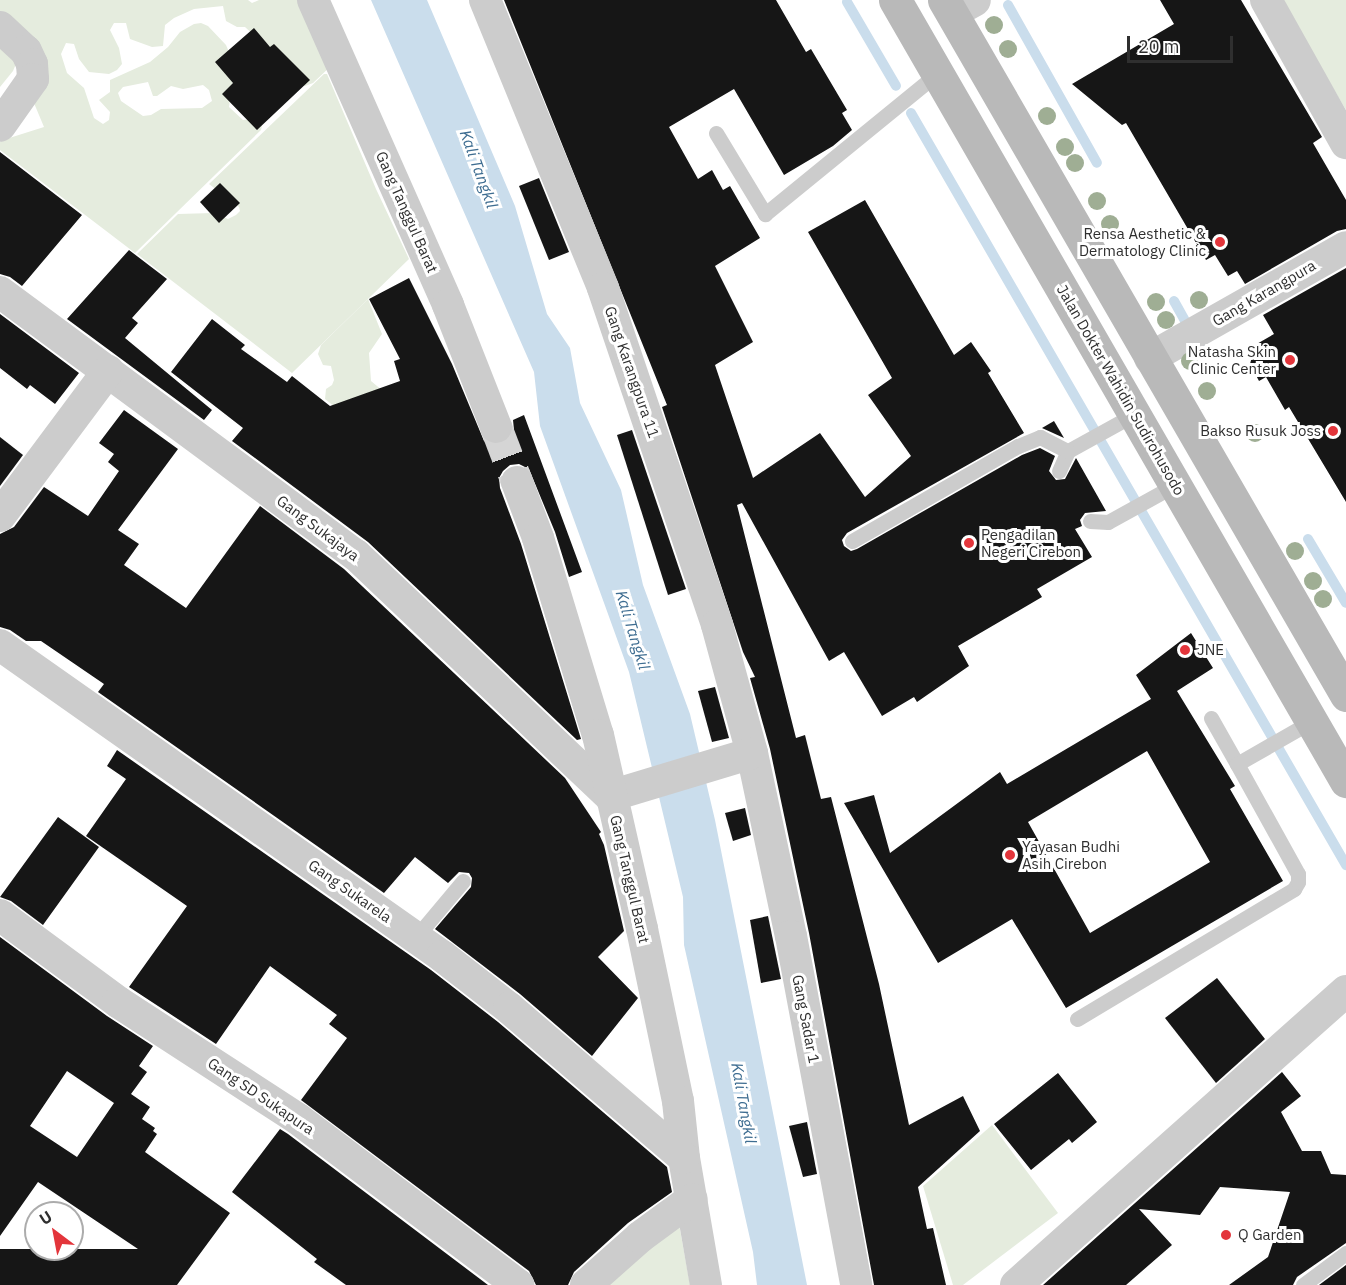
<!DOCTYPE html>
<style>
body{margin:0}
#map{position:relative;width:1346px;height:1285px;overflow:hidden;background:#fff;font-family:"IBM Plex Sans",sans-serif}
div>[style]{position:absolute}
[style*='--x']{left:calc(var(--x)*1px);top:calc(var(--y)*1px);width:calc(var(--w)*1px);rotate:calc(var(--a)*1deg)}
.green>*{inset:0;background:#e5ecde}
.water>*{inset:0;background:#caddec}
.stream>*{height:10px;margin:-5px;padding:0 5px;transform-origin:5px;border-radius:5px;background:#caddec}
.building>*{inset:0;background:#161616}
.street-tunnel>*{height:32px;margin-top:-16px;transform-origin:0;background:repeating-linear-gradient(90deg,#d5d5d5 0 32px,transparent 0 48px)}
.lane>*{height:15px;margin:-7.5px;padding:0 7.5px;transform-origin:7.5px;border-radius:7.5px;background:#ccc}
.street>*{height:32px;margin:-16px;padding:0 16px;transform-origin:16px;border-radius:16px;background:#ccc}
.secondary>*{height:33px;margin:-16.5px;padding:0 16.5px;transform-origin:16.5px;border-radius:16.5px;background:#b9b9b9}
.trees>*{width:18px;height:18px;margin:-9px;border-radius:50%;background:#9fae94}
.dots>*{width:16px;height:16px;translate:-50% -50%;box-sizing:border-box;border:3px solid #fff;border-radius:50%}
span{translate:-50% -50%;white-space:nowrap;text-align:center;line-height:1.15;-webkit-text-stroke:6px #fff;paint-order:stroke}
.street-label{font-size:15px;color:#2f2f2f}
.poi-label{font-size:15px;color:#2f2f2f}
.right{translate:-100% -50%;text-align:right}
.left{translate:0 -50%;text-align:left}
.water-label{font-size:16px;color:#3e6d91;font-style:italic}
.north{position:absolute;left:24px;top:1201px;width:60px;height:60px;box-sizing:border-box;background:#fff;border:2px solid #acacac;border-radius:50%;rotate:328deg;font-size:16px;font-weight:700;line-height:24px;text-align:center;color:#2f2f2f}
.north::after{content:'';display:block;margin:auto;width:21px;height:27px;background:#e3353b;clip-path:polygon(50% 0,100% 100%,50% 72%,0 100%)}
.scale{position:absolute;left:1127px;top:36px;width:106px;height:27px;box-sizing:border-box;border:3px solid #2f2f2f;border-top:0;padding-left:8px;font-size:18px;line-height:21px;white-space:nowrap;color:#2f2f2f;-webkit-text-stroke:4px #fff;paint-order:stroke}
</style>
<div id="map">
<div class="green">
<div style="clip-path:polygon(evenodd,0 0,248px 0,252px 3px,259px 0,300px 0,333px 64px,313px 83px,305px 86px,297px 84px,276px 56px,245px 27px,237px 27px,226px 21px,223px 6px,194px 9px,174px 18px,165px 25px,163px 46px,152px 47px,130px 39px,126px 23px,114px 23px,110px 30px,119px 48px,122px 64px,117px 70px,109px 74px,89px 72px,79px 59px,74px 44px,66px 43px,61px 54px,67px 73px,84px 88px,94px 118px,103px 124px,109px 120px,110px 112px,99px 100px,110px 92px,110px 80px,150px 62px,168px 47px,180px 32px,194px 24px,201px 23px,208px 26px,226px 45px,235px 66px,229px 107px,243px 120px,251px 119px,259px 121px,262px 126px,261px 130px,135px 253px,0 150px,0 142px,3px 140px,44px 127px,0 22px,0 0,148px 82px,153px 96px,157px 96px,171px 86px,183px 89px,203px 85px,209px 90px,212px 101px,202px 108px,161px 109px,151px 115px,143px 116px,121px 101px,118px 93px,123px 87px,148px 82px)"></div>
<div style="clip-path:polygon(1281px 0,1346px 0,1346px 110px)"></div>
<div style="clip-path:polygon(0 38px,18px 59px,13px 71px,0 87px)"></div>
<div style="clip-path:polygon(324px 74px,327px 74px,376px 189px,409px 259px,292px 373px,137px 254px,178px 214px,213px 213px,228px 219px,236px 215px,240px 211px,239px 207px,209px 184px)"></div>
<div style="clip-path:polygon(368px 299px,382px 334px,369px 353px,371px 381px,383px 391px,366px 432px,325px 399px,326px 389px,332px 385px,334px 380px,331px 366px,323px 365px,318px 354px,321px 345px)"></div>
<div style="clip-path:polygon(992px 1125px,1058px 1213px,963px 1285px,953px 1285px,923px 1186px)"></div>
<div style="clip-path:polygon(679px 1224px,690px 1285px,604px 1285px)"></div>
</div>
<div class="water">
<div style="clip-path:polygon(371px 0,427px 0,515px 206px,547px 314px,570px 348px,580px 403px,621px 490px,643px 585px,690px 714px,715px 820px,807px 1285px,757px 1285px,753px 1252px,684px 945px,683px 897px,629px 672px,540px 426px,534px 372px)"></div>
</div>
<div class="stream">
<div style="--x:847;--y:2;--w:97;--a:59.7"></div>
<div style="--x:1008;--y:5;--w:181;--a:60.6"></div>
<div style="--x:911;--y:113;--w:869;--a:59.95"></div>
<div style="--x:1174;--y:301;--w:60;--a:60.9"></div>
<div style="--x:1308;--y:539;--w:74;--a:59.3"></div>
</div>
<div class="building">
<div style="clip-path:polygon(504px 0,776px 0,806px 52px,811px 49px,847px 110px,842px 113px,852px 130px,833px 146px,784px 175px,734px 89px,669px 127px,698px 179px,712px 170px,723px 190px,730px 186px,760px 238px,715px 266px,753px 342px,715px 365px,753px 478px,820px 433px,865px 497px,911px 456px,868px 395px,892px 378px,808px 232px,865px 200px,954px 355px,971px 342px,991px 371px,988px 373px,1024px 433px,847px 533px,842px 540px,844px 546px,851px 551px,857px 549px,1022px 455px,1040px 448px,1055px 456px,1049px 471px,1056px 480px,1065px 479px,1076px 458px,1106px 511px,1085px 513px,1080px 520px,1082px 526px,1075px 529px,1092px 557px,1037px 589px,1042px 597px,958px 646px,969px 666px,917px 702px,914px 697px,882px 716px,844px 652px,829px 661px,742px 503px,737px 505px,796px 738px,805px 735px,821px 799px,831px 797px,879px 984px,909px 1125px,963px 1096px,980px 1131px,918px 1187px,927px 1229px,933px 1228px,946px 1285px,874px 1285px,809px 933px,770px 749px,750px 678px,755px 677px,743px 652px,662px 407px,667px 405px)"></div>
<div style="clip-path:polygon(1160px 0,1241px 0,1322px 137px,1313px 143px,1346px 200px,1346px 229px,1337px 231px,1245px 284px,1237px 271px,1228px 276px,1215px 255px,1206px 260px,1126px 123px,1122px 125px,1072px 84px,1174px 24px)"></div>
<div style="clip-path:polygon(254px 28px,270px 47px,274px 44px,310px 80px,257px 130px,222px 94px,233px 83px,215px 62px)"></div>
<div style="clip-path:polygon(0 152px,82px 215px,22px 286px,10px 277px,0 274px)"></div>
<div style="clip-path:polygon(539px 178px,569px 252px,549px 260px,519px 186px)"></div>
<div style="clip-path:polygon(220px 183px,240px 203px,219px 223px,200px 202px)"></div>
<div style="clip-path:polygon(129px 250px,167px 279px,132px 318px,138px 323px,125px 338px,212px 410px,204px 420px,67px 319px)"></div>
<div style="clip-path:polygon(1346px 268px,1346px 502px,1289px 407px,1285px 410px,1266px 377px,1259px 381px,1250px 364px,1255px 345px,1274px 334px,1263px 315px)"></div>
<div style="clip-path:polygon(409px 278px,452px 364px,484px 441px,493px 445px,503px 443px,510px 438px,514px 430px,513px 420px,524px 415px,582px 572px,569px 577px,555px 532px,529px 469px,519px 464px,510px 465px,503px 471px,499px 478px,500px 488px,521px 544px,581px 739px,577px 740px,368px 542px,232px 441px,243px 428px,171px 372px,212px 319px,245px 345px,241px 349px,287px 382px,292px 376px,330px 406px,400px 381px,394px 361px,400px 359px,369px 299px)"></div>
<div style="clip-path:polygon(0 314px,79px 373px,55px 404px,30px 385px,27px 389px,0 368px)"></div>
<div style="clip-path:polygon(124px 410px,178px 449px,118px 530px,139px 544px,124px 565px,186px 608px,260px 506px,344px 569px,565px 778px,601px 832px,599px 834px,604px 845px,624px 931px,598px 957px,638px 998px,592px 1056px,520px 994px,435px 929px,471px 887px,472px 878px,469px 873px,459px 872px,448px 883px,415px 857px,384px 893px,98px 692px,104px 684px,41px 641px,26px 641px,10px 630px,0 627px,0 534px,14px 527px,44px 487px,88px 516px,119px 471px,108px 462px,114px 454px,99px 443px)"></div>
<div style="clip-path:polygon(1054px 421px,1064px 438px,1042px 428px)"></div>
<div style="clip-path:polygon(632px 430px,686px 589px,668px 595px,617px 435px)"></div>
<div style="clip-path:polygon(0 437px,23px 455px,0 486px)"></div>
<div style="clip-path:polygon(evenodd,1191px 633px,1213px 668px,1177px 691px,1235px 786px,1230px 789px,1283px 881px,1066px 1008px,1012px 919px,938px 963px,844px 803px,874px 795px,890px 853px,1000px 772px,1007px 784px,1151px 699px,1136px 675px,1191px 633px,1147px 751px,1210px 862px,1090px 933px,1028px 822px,1147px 751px)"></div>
<div style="clip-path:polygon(715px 687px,729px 738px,712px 742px,698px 691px)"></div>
<div style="clip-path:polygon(117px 750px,431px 970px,498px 1022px,667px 1167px,672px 1192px,628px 1223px,574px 1272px,568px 1285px,536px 1285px,529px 1271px,301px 1100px,347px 1038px,329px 1024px,337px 1015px,270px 966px,216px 1044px,129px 987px,187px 906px,86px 836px,126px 779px,107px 766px)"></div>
<div style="clip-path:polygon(745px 808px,751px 835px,733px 841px,725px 813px)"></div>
<div style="clip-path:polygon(58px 817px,99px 847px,43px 925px,11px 901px,0 897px)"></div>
<div style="clip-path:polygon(768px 916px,781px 979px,761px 983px,750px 920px)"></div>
<div style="clip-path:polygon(evenodd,0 937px,107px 1016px,153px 1046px,139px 1066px,147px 1072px,131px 1094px,150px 1107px,142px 1119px,155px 1128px,153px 1131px,157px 1134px,145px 1152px,230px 1213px,177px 1285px,0 1285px,0 1249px,138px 1249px,38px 1182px,0 1236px,0 937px,67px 1071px,114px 1103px,77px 1157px,30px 1126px,67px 1071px)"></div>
<div style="clip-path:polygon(1217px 978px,1265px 1039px,1216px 1083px,1165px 1018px)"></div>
<div style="clip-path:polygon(1282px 1072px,1301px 1096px,1281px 1112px,1302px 1151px,1321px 1151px,1331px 1174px,1346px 1175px,1346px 1243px,1297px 1277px,1293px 1285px,1229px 1285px,1268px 1257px,1290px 1192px,1220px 1187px,1200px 1215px,1139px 1209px,1172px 1245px,1126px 1285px,1043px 1285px)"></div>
<div style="clip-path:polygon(1058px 1073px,1097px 1122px,1072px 1143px,1069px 1139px,1031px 1170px,994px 1124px)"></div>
<div style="clip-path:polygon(807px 1122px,817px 1174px,803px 1177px,789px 1126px)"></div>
<div style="clip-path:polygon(280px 1129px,288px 1134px,488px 1285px,346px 1285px,314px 1262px,317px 1259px,232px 1192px)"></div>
<div style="clip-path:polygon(1346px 1265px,1346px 1285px,1319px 1285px)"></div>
</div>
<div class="street-tunnel">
<div style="--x:496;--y:427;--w:59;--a:69.1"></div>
</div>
<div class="lane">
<div style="--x:716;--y:133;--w:95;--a:58.8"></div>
<div style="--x:765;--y:214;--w:223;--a:-39.2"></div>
<div style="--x:1059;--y:471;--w:22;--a:-66"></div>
<div style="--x:1068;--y:451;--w:77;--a:-28.9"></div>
<div style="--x:1090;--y:521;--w:18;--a:3"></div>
<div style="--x:1108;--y:522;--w:77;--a:-28.9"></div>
<div style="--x:852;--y:541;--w:191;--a:-29.8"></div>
<div style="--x:1018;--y:446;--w:24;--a:-22"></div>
<div style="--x:1040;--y:437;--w:31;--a:27"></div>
<div style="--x:1211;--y:718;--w:53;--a:60.5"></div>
<div style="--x:416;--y:937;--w:73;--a:-50"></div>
<div style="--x:1077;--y:1019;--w:253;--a:-30.9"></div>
<div style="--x:1294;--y:889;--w:8;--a:-60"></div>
<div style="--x:1298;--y:882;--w:8;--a:-90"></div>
<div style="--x:1298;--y:874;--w:126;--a:-119"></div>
<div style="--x:1237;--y:764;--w:86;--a:-29.8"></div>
<div style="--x:1303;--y:1285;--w:54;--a:-36.7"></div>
</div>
<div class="street">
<div style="--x:313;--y:0;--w:334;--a:66.1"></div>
<div style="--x:448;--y:305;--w:131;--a:68.5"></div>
<div style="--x:485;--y:0;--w:311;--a:67.7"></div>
<div style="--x:603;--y:288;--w:356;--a:71.3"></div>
<div style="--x:717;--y:625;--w:133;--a:74.7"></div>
<div style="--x:752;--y:753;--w:187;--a:78"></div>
<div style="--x:791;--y:936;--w:355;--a:79.4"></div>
<div style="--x:1266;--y:0;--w:164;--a:60.8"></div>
<div style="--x:952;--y:13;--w:26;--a:-29"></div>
<div style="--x:0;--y:27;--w:35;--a:43"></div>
<div style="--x:26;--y:51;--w:14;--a:65"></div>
<div style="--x:32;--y:64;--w:15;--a:86"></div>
<div style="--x:33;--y:79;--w:57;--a:125.1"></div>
<div style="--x:0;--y:292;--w:443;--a:36.5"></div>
<div style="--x:356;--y:555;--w:350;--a:43.5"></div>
<div style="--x:610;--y:796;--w:148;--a:-16.8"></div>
<div style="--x:1150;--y:358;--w:225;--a:-29.5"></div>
<div style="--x:517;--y:482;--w:60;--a:69.4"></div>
<div style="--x:538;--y:538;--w:206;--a:73.1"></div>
<div style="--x:598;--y:735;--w:199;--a:77.2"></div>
<div style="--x:642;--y:929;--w:176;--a:78.2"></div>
<div style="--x:678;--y:1101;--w:57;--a:84"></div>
<div style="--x:684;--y:1158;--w:129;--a:80.2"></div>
<div style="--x:0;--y:516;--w:181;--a:-53.3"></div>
<div style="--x:0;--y:645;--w:540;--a:35.13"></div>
<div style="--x:442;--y:956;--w:85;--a:37.8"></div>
<div style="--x:509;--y:1008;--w:230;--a:40.6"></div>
<div style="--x:0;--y:915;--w:147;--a:36.4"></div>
<div style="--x:118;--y:1002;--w:215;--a:33"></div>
<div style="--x:298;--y:1119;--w:276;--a:37"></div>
<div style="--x:586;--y:1285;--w:72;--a:-41.6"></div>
<div style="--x:640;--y:1237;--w:64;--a:-36.2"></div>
<div style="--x:1016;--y:1285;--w:442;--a:-41.7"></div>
</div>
<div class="secondary">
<div style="--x:895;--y:0;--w:902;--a:60"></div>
<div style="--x:944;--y:0;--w:803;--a:59.95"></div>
</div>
<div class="trees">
<div style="left:994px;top:25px"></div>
<div style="left:1008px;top:49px"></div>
<div style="left:1047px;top:116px"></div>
<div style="left:1065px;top:147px"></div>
<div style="left:1075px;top:163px"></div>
<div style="left:1097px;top:201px"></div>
<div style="left:1110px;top:224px"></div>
<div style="left:1199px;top:300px"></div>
<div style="left:1156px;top:302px"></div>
<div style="left:1166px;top:320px"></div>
<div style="left:1190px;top:361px"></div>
<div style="left:1207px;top:391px"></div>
<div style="left:1255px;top:433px"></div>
<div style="left:1295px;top:551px"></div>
<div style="left:1313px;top:581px"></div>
<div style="left:1323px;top:599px"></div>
</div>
<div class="dots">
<div style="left:1220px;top:242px;background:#e3353b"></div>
<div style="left:1290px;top:360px;background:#e3353b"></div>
<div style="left:1333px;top:431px;background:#e3353b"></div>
<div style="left:969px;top:543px;background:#e3353b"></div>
<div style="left:1185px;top:650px;background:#e3353b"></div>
<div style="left:1010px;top:855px;background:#e3353b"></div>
<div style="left:1226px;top:1235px;background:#e3353b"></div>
</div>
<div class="street-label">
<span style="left:407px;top:212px;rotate:66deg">Gang Tanggul Barat</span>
<span style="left:1264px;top:293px;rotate:-30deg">Gang Karangpura</span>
<span style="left:632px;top:372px;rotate:71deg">Gang Karangpura 11</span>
<span style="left:1121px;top:390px;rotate:60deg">Jalan Dokter Wahidin Sudirohusodo</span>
<span style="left:318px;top:528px;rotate:37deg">Gang Sukajaya</span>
<span style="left:630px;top:879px;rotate:77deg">Gang Tanggul Barat</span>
<span style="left:350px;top:891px;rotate:35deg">Gang Sukarela</span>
<span style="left:806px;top:1019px;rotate:79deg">Gang Sadar 1</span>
<span style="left:261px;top:1096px;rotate:34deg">Gang SD Sukapura</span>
</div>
<div class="poi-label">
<span class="right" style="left:1206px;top:242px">Rensa Aesthetic &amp;<br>Dermatology Clinic</span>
<span class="right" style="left:1276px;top:360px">Natasha Skin<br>Clinic Center</span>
<span class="right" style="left:1321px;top:431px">Bakso Rusuk Joss</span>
<span class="left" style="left:981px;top:543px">Pengadilan<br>Negeri Cirebon</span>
<span class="left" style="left:1197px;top:650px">JNE</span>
<span class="left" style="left:1022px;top:855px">Yayasan Budhi<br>Asih Cirebon</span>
<span class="left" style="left:1238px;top:1235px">Q Garden</span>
</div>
<div class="water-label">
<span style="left:479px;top:169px;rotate:70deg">Kali Tangkil</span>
<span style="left:633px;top:630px;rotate:73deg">Kali Tangkil</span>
<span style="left:744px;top:1103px;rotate:80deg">Kali Tangkil</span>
</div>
<div class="north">U</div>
<div class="scale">20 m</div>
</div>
